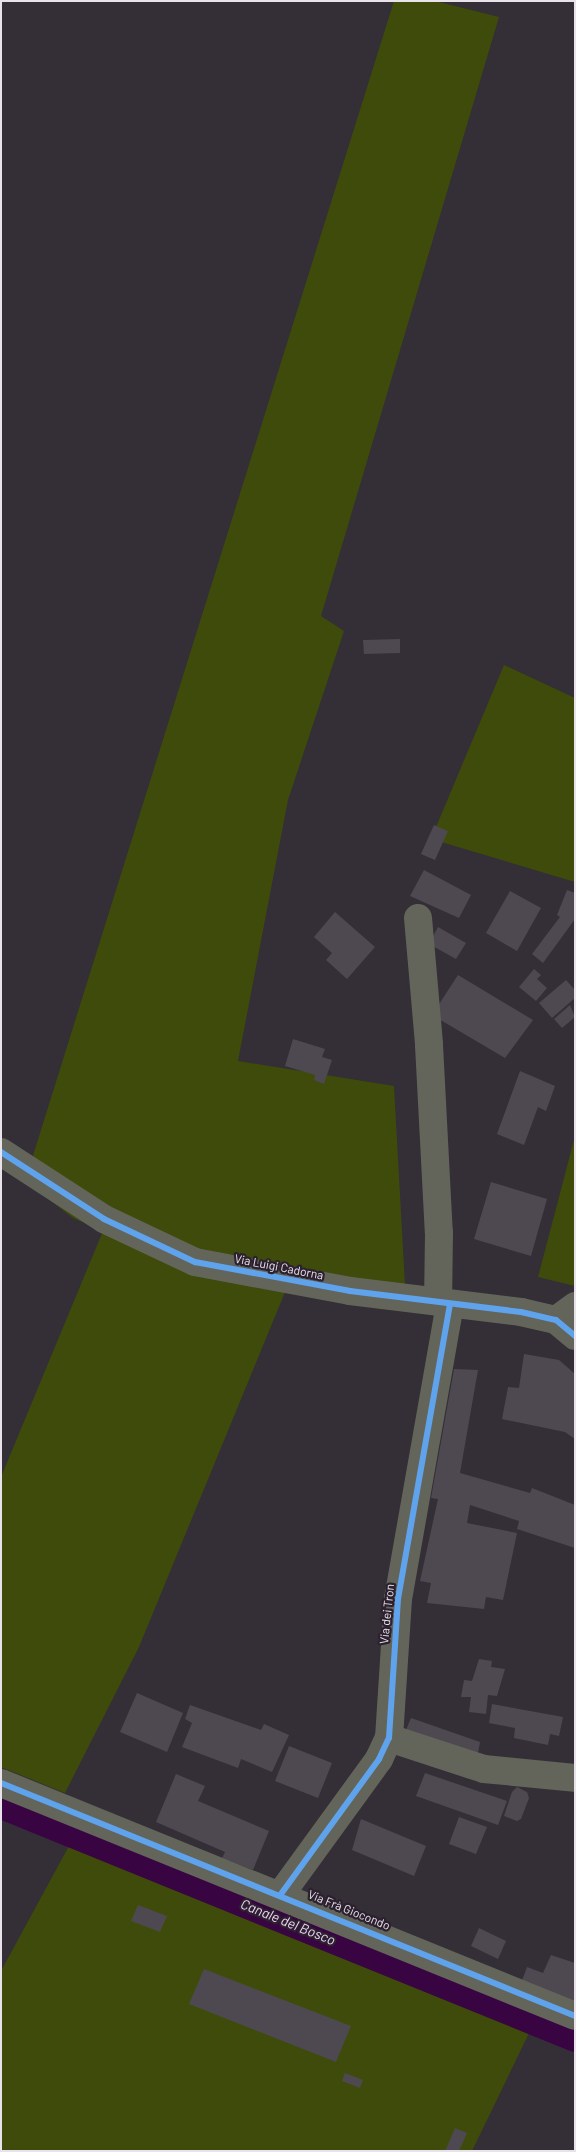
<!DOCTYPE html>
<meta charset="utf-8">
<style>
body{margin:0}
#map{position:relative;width:576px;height:2152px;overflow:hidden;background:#342e36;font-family:Barlow,sans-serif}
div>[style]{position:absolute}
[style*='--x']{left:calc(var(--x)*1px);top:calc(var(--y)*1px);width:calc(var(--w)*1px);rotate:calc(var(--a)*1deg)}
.green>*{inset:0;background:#3f4b0b}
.canal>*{height:26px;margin:-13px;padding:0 13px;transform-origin:13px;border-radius:13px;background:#380442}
.building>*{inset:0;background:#4e4950}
.minor>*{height:28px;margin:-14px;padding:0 14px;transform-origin:14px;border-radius:14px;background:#63655b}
.cycleway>*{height:6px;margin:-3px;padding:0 3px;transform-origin:3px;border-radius:3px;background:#60a3ed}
span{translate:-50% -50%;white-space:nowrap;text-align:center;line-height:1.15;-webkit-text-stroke:4.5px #2c212f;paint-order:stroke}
.street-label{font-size:12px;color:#e9e2eb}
.water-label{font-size:14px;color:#f2d2f8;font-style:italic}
.frame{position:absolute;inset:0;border:2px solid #e9e2eb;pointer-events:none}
</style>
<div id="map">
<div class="green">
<div style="clip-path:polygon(394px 1px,435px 1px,499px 17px,321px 616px,344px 631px,288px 800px,238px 1061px,394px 1086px,406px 1303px,290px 1280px,139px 1647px,65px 1793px,1px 1767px,1px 1477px,103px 1231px,73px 1218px,25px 1181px)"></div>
<div style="clip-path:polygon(504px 665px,575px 698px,575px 882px,431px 839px)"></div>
<div style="clip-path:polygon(575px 1136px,575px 1286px,538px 1277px)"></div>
<div style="clip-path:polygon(70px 1844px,530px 2031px,472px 2151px,1px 2151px,1px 1971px)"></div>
</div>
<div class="canal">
<div style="--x:1;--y:1806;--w:619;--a:22.09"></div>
</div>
<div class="building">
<div style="clip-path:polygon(400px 639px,400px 653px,364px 654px,363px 640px)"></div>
<div style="clip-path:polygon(434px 825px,448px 831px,435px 860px,421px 854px)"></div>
<div style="clip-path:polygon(424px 870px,471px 895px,459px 918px,410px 896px)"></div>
<div style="clip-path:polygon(567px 890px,575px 893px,575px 919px,543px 963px,532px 954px,560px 917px,557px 915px)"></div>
<div style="clip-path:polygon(510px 891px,541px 908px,517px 951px,486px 933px)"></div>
<div style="clip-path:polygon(335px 912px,375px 947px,347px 979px,326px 960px,332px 953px,314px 937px)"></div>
<div style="clip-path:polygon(438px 927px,466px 943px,456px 959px,429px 944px)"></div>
<div style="clip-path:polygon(534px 969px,541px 975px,537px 979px,547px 988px,536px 1001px,519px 987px)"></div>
<div style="clip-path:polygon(458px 975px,533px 1020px,505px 1058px,432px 1015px)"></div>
<div style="clip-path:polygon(566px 980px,575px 990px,575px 998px,552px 1018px,539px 1003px)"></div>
<div style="clip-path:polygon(570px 1005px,575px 1017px,562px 1028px,554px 1019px)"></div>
<div style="clip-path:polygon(293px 1039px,325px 1049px,322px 1057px,332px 1060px,324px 1084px,314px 1080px,315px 1075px,285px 1066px)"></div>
<div style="clip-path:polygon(520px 1071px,555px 1086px,546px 1111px,538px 1107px,524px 1145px,497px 1134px)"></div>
<div style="clip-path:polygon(491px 1182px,547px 1199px,531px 1256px,474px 1239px)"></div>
<div style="clip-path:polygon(524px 1354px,559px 1360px,575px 1374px,575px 1439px,565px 1432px,502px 1419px,508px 1387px,519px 1388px)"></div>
<div style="clip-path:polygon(454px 1369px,478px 1370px,460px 1473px,530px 1493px,532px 1488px,575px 1505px,575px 1548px,517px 1529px,519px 1521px,470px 1505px,467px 1523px,517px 1533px,503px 1600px,486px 1597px,484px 1609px,427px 1603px,431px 1583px,420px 1581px,438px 1499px,431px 1498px)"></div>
<div style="clip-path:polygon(479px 1659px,492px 1661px,491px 1667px,505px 1669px,497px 1696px,488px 1695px,486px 1714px,469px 1712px,471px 1697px,461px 1697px,464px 1680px,472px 1681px)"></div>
<div style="clip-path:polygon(137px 1693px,183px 1713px,167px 1752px,120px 1732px)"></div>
<div style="clip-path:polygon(492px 1704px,563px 1717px,559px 1736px,550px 1734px,548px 1745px,514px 1738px,515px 1728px,489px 1723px)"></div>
<div style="clip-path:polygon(190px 1705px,261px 1730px,264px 1724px,289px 1735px,272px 1772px,241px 1759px,238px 1768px,182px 1747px,192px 1723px,185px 1719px)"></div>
<div style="clip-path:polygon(411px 1718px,480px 1742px,476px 1764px,403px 1737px)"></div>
<div style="clip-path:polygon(289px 1746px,332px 1763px,318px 1798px,275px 1781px)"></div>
<div style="clip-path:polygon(425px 1773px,507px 1801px,498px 1825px,416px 1796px)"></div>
<div style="clip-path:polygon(176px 1774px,205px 1786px,198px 1801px,269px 1831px,253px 1870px,222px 1858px,225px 1852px,156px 1822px)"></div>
<div style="clip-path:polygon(517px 1787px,527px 1792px,529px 1798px,521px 1819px,517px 1821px,504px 1816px,512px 1792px)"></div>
<div style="clip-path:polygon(459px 1817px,487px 1827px,476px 1854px,449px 1844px)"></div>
<div style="clip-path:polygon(361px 1819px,426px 1846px,414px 1876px,352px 1850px)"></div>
<div style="clip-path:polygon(138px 1905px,167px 1916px,160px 1932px,131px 1921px)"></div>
<div style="clip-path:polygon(479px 1928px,506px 1941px,498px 1959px,471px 1946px)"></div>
<div style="clip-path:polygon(551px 1955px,575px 1963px,575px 2008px,520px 1986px,527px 1967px,543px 1973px)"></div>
<div style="clip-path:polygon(204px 1969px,351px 2026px,336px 2062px,189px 2004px)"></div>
<div style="clip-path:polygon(345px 2073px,363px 2080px,360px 2088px,342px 2081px)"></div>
<div style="clip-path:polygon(455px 2128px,467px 2133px,459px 2151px,445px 2151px)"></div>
</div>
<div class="minor">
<div style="--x:418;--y:918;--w:127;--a:85"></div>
<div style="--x:429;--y:1045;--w:188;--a:87"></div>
<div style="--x:439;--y:1233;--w:69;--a:90.8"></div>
<div style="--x:1;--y:1152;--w:123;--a:33"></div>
<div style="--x:104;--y:1219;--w:101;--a:25.3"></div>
<div style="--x:195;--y:1262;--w:158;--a:10.6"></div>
<div style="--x:350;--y:1291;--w:172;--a:7"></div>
<div style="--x:521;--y:1312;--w:36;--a:13"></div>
<div style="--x:556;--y:1320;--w:25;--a:40"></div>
<div style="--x:556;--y:1320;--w:24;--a:-36"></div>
<div style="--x:389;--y:1738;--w:100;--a:18.1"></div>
<div style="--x:484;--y:1769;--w:91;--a:5.6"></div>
<div style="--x:1;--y:1783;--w:619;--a:22.09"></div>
<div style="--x:281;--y:1894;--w:167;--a:-54"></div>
<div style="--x:379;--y:1759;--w:23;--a:-65"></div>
<div style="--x:389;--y:1738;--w:139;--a:-86.3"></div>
<div style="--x:398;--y:1599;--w:299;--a:-80"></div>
</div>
<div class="cycleway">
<div style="--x:1;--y:1152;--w:123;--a:33"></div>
<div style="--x:104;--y:1219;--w:101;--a:25.3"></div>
<div style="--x:195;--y:1262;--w:158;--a:10.6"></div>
<div style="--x:350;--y:1291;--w:172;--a:7"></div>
<div style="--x:521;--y:1312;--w:36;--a:13"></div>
<div style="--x:556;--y:1320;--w:25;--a:40"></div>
<div style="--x:1;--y:1783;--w:619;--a:22.09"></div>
<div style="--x:281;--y:1894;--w:167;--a:-54"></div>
<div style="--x:379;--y:1759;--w:23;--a:-65"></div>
<div style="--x:389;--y:1738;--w:139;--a:-86.3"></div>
<div style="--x:398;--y:1599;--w:299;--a:-80"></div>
</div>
<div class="street-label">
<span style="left:279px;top:1267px;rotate:11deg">Via Luigi Cadorna</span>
<span style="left:387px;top:1614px;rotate:-84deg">Via dei Tron</span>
<span style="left:349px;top:1910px;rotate:22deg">Via Frà Giocondo</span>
</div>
<div class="water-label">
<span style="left:288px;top:1922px;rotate:22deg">Canale del Bosco</span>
</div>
<div class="frame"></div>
</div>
